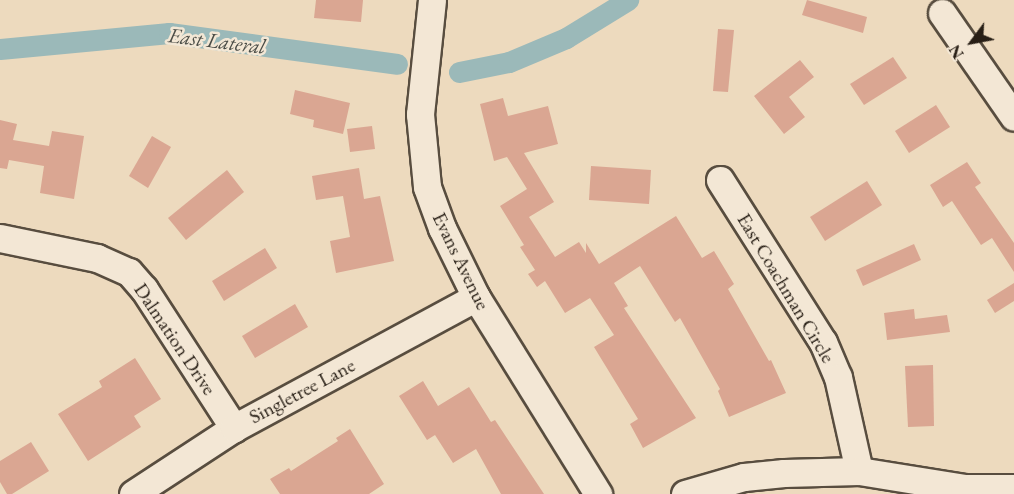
<!DOCTYPE html>
<style>
body{margin:0}
#map{position:relative;width:1014px;height:494px;overflow:hidden;background:#eddabe;font-family:"EB Garamond",serif}
div>[style]{position:absolute}
[style*='--x']{left:calc(var(--x)*1px);top:calc(var(--y)*1px);width:calc(var(--w)*1px);rotate:calc(var(--a)*1deg)}
.canal>*{height:21px;margin:-10.5px;padding:0 10.5px;transform-origin:10.5px;border-radius:10.5px;background:#9bb9b9}
.building>*{inset:0;background:#daa692}
.roads{filter:drop-shadow(2px 0 #584d3f) drop-shadow(-2px 0 #584d3f) drop-shadow(0 2px #584d3f) drop-shadow(0 -2px #584d3f)}
.minor>*{height:27px;margin:-13.5px;padding:0 13.5px;transform-origin:13.5px;border-radius:13.5px;background:#f3e7d5}
span{translate:-50% -50%;white-space:nowrap;text-align:center;line-height:1.15;-webkit-text-stroke:5px #f3e7d5;paint-order:stroke}
.street-label{font-size:20px;color:#271e15}
.water-label{font-size:21px;color:#4a4c46;font-style:italic}
.north{position:absolute;left:942px;top:12px;width:60px;height:60px;-webkit-text-stroke:4px #f3e7d5;paint-order:stroke;rotate:238deg;font-size:16px;font-weight:700;line-height:24px;text-align:center;color:#271e15}
.north::after{content:'';display:block;margin:auto;width:21px;height:27px;background:#271e15;clip-path:polygon(50% 0,100% 100%,50% 72%,0 100%)}
</style>
<div id="map">
<div class="canal">
<div style="--x:0;--y:49;--w:170;--a:-5.4"></div>
<div style="--x:169;--y:33;--w:230;--a:7.7"></div>
<div style="--x:459;--y:72;--w:51;--a:-11.3"></div>
<div style="--x:509;--y:62;--w:62;--a:-22.8"></div>
<div style="--x:566;--y:38;--w:73;--a:-31.5"></div>
</div>
<div class="building">
<div style="clip-path:polygon(316px 0,363px 0,361px 22px,314px 18px)"></div>
<div style="clip-path:polygon(807px 0,867px 17px,863px 33px,802px 15px)"></div>
<div style="clip-path:polygon(718px 29px,734px 30px,728px 92px,713px 91px)"></div>
<div style="clip-path:polygon(893px 57px,907px 78px,864px 105px,850px 84px)"></div>
<div style="clip-path:polygon(800px 60px,814px 77px,789px 97px,805px 117px,784px 134px,754px 96px)"></div>
<div style="clip-path:polygon(295px 90px,350px 103px,343px 134px,313px 127px,314px 120px,290px 114px)"></div>
<div style="clip-path:polygon(503px 98px,508px 116px,548px 106px,558px 144px,524px 153px,554px 202px,529px 217px,555px 257px,579px 242px,586px 253px,586px 243px,599px 264px,676px 216px,702px 258px,714px 251px,734px 284px,728px 289px,769px 361px,771px 360px,786px 393px,729px 417px,718px 391px,720px 389px,680px 318px,675px 322px,640px 266px,614px 283px,628px 306px,624px 308px,696px 418px,643px 448px,630px 424px,638px 419px,594px 347px,614px 335px,590px 298px,565px 313px,545px 281px,537px 287px,528px 274px,535px 270px,520px 247px,524px 245px,500px 206px,527px 189px,507px 157px,494px 161px,480px 104px)"></div>
<div style="clip-path:polygon(936px 105px,950px 127px,909px 153px,895px 131px)"></div>
<div style="clip-path:polygon(0 120px,17px 124px,13px 140px,49px 146px,52px 131px,84px 136px,74px 199px,40px 193px,44px 166px,9px 160px,7px 169px,0 168px)"></div>
<div style="clip-path:polygon(372px 126px,375px 149px,350px 152px,347px 129px)"></div>
<div style="clip-path:polygon(152px 136px,171px 147px,148px 188px,129px 176px)"></div>
<div style="clip-path:polygon(967px 162px,981px 183px,975px 187px,1014px 243px,1014px 272px,992px 238px,981px 245px,952px 201px,943px 207px,930px 185px)"></div>
<div style="clip-path:polygon(591px 166px,651px 170px,649px 204px,589px 200px)"></div>
<div style="clip-path:polygon(359px 168px,364px 199px,380px 196px,394px 261px,336px 273px,330px 241px,350px 237px,343px 196px,316px 200px,312px 176px)"></div>
<div style="clip-path:polygon(227px 170px,244px 192px,186px 240px,168px 218px)"></div>
<div style="clip-path:polygon(867px 181px,882px 205px,825px 241px,810px 217px)"></div>
<div style="clip-path:polygon(914px 244px,921px 260px,863px 286px,856px 270px)"></div>
<div style="clip-path:polygon(265px 248px,277px 268px,224px 301px,212px 281px)"></div>
<div style="clip-path:polygon(1014px 283px,1014px 301px,995px 313px,987px 300px)"></div>
<div style="clip-path:polygon(295px 304px,308px 327px,255px 358px,242px 336px)"></div>
<div style="clip-path:polygon(914px 309px,915px 319px,947px 315px,950px 332px,887px 340px,884px 313px)"></div>
<div style="clip-path:polygon(135px 358px,161px 399px,134px 416px,141px 427px,88px 461px,58px 414px,102px 387px,99px 381px)"></div>
<div style="clip-path:polygon(933px 365px,934px 426px,908px 427px,905px 366px)"></div>
<div style="clip-path:polygon(423px 381px,438px 406px,469px 387px,491px 422px,495px 420px,544px 494px,501px 494px,476px 449px,453px 463px,435px 435px,427px 440px,399px 396px)"></div>
<div style="clip-path:polygon(350px 429px,384px 484px,369px 494px,280px 494px,270px 479px,289px 468px,291px 471px,338px 441px,336px 438px)"></div>
<div style="clip-path:polygon(31px 442px,49px 471px,12px 494px,7px 494px,0 482px,0 461px)"></div>
</div>
<div class="roads">
<div class="minor">
<div style="--x:432;--y:0;--w:115;--a:96"></div>
<div style="--x:420;--y:114;--w:73;--a:84.5"></div>
<div style="--x:427;--y:187;--w:44;--a:69.9"></div>
<div style="--x:442;--y:228;--w:77;--a:63.8"></div>
<div style="--x:476;--y:297;--w:232;--a:58.2"></div>
<div style="--x:942;--y:13;--w:126;--a:55.3"></div>
<div style="--x:720;--y:180;--w:192;--a:57.6"></div>
<div style="--x:823;--y:342;--w:38;--a:67"></div>
<div style="--x:838;--y:377;--w:96;--a:77.4"></div>
<div style="--x:0;--y:238;--w:99;--a:11.7"></div>
<div style="--x:97;--y:258;--w:35;--a:24"></div>
<div style="--x:129;--y:272;--w:23;--a:49"></div>
<div style="--x:144;--y:289;--w:166;--a:57.1"></div>
<div style="--x:133;--y:494;--w:121;--a:-33.2"></div>
<div style="--x:234;--y:428;--w:275;--a:-28.4"></div>
<div style="--x:685;--y:494;--w:61;--a:-16.1"></div>
<div style="--x:744;--y:477;--w:40;--a:-5.7"></div>
<div style="--x:784;--y:473;--w:75;--a:-1.5"></div>
<div style="--x:859;--y:471;--w:106;--a:9.2"></div>
<div style="--x:964;--y:488;--w:50;--a:0"></div>
</div>
</div>
<div class="street-label">
<span style="left:461px;top:261px;rotate:64deg">Evans Avenue</span>
<span style="left:786px;top:288px;rotate:59deg">East Coachman Circle</span>
<span style="left:175px;top:339px;rotate:56deg">Dalmation Drive</span>
<span style="left:302px;top:391px;rotate:-28deg">Singletree Lane</span>
</div>
<div class="water-label">
<span style="left:217px;top:41px;rotate:7deg">East Lateral</span>
</div>
<div class="north">N</div>
</div>
